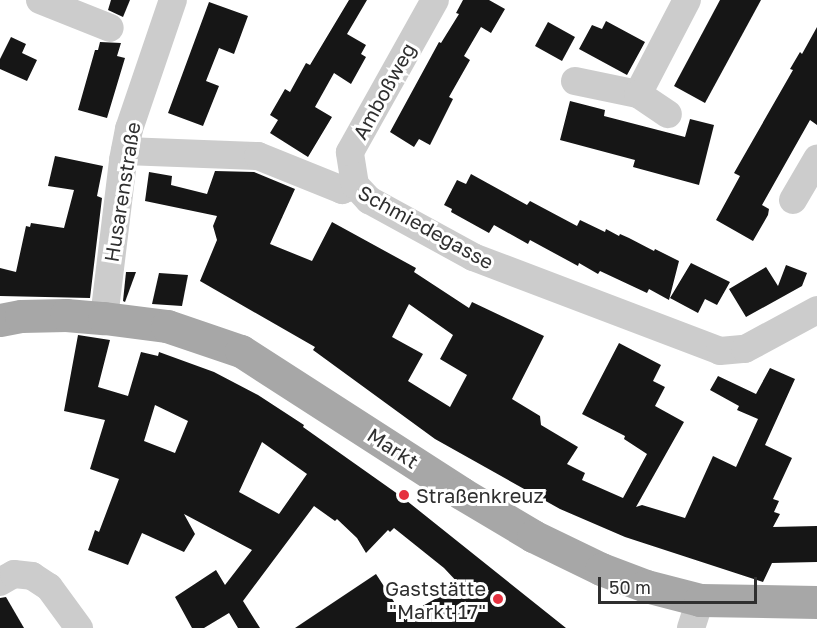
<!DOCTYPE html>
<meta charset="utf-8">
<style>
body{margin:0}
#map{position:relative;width:817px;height:628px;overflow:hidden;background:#fff;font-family:"Golos Text",sans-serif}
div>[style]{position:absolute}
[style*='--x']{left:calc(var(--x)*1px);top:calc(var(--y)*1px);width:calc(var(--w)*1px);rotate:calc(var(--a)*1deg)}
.building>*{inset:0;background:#161616}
.minor>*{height:28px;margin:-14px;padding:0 14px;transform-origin:14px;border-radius:14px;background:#ccc}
.major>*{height:33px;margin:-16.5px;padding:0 16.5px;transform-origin:16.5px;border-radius:16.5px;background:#a7a7a7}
.dots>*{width:16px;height:16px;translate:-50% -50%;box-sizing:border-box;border:3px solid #fff;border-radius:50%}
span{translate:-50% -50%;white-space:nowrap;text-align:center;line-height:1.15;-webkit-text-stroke:6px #fff;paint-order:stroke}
.street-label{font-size:20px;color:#2f2f2f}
.poi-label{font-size:20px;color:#2f2f2f}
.left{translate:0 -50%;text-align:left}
.right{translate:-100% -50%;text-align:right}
.scale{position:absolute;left:598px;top:577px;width:159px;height:27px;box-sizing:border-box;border:3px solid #2f2f2f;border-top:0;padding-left:8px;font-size:18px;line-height:21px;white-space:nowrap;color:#2f2f2f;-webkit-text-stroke:4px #fff;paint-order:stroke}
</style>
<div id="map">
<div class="building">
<div style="clip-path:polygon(111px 0,130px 0,123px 17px,108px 10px)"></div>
<div style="clip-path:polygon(349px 0,367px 0,347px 34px,366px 45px,361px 54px,366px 57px,351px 84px,334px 73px,315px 107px,332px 117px,308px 157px,270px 133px,278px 120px,270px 115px,285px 89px,290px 92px,306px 63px,310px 65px)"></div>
<div style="clip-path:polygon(463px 0,489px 0,505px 9px,491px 33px,481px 27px,464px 56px,470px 60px,449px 97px,453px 99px,430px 145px,419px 139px,414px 147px,390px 132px,439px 42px,441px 43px,459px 14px,456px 13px)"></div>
<div style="clip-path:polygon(720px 0,761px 0,705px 103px,674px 86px)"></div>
<div style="clip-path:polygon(209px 2px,248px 16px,234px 54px,219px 48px,206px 81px,219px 86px,203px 126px,168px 113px)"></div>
<div style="clip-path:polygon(606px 21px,645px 42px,627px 75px,579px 49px,592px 25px,602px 29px)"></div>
<div style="clip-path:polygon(548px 22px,575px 37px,562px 61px,535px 46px)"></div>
<div style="clip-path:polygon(817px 27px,817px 125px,810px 120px,762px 205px,769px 209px,768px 215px,753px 241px,716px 220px,740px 176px,734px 173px,793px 70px,790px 69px,800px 52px,802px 54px)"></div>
<div style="clip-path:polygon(11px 37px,26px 44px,22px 53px,37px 60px,27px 81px,0 69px,0 59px)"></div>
<div style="clip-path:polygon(100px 42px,121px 43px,117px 56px,125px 58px,107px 118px,78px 110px,95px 50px,98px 50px)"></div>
<div style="clip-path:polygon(570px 101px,605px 110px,604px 116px,685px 137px,690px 119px,714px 125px,699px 185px,633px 167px,635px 160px,560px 140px)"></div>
<div style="clip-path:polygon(55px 156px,103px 166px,97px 196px,102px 198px,90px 298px,0 296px,0 268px,16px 272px,26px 226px,30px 227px,31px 223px,64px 228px,74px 190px,48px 186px)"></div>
<div style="clip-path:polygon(evenodd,215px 171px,254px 172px,295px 189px,270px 244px,312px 261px,332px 222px,416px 268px,414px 272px,469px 308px,472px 302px,544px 336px,512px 399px,540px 416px,541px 425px,578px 447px,567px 464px,585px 473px,582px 480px,623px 498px,647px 454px,624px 439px,625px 436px,582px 414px,619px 343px,661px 365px,653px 381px,665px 387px,655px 406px,684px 422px,636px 507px,642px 505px,685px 518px,713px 456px,736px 467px,758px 419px,737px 410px,739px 406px,710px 390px,718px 376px,756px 394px,770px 368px,795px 379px,765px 445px,792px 458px,773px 499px,779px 501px,774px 512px,780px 514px,773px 527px,817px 526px,817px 562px,772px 563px,763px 582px,625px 537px,560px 509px,435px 439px,313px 350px,315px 347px,200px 281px,217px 240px,213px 226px,217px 216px,145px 201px,149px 172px,172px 176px,171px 185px,207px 194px,215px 171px,409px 304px,453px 335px,440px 359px,467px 375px,450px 407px,408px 381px,423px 354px,392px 337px,409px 304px)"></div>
<div style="clip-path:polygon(471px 174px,527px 205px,530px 201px,577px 226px,580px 220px,605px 232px,606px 229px,619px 236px,620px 234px,629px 238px,654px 251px,655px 249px,679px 261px,669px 300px,649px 289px,647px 293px,600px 271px,598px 274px,579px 263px,578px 266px,530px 240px,528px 244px,494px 225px,489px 233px,451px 212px,452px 209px,444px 205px,457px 180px,466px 184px)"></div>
<div style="clip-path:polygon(691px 263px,730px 282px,717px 305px,705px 299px,698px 313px,670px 298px)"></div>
<div style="clip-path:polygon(786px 265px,807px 273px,802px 286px,746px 317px,729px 289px,766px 267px,778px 286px)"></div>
<div style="clip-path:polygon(126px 272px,136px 272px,125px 302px,123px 301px)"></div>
<div style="clip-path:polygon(159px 273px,188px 275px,182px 306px,152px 304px)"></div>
<div style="clip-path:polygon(evenodd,78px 335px,110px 340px,98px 387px,128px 396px,141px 352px,158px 356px,159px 352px,214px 372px,258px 395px,304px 425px,303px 427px,402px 497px,566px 628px,295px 628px,376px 574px,400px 611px,406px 608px,410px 613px,460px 585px,444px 568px,394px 528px,390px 532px,388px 530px,366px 553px,357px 538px,337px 519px,335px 521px,314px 506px,243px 601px,260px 628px,238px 628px,229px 613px,204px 628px,192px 628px,175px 597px,216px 570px,225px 585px,252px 550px,184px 514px,195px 534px,184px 552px,142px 533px,128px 565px,88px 550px,95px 530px,99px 532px,119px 479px,90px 469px,105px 420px,64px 411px,78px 335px,155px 405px,188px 421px,175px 453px,144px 441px,155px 405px,78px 335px,262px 442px,307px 474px,279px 514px,239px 492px,262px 442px)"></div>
<div style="clip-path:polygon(6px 597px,24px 628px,0 628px,0 598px)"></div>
</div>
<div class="minor">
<div style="--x:40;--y:0;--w:75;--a:21.8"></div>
<div style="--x:575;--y:81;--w:64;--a:11.7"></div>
<div style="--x:638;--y:94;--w:106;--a:-62.5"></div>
<div style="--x:638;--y:94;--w:36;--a:34"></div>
<div style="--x:125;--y:151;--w:133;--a:2.2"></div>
<div style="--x:258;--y:156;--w:91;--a:22"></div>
<div style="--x:342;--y:190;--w:14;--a:-21"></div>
<div style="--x:355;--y:185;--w:21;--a:47"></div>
<div style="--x:369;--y:200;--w:119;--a:28.7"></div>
<div style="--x:473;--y:257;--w:264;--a:20.8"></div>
<div style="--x:720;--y:351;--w:25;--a:-5"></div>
<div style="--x:745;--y:349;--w:82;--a:-28.4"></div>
<div style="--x:355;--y:185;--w:33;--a:-99"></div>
<div style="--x:350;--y:152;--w:174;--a:-60.8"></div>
<div style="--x:793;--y:200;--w:48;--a:-59.7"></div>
<div style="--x:104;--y:318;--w:159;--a:-83.1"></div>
<div style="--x:123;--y:160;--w:32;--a:-79"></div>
<div style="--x:129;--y:129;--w:136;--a:-71.2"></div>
<div style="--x:0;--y:582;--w:16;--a:-30"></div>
<div style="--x:14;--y:574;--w:18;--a:6"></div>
<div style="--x:32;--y:576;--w:20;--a:33"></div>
<div style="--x:49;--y:587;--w:51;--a:53.8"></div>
<div style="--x:691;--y:628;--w:29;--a:-72"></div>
</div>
<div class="major">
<div style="--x:0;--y:320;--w:21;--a:-11"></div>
<div style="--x:21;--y:316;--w:45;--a:-1.3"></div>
<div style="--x:66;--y:315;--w:38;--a:5"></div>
<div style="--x:104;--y:318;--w:64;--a:7.2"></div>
<div style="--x:167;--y:326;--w:78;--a:18.7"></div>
<div style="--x:241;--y:351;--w:262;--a:32.8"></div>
<div style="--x:461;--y:493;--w:84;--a:30.8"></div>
<div style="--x:533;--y:536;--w:76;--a:25.9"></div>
<div style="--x:601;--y:569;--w:48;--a:20.7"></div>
<div style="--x:646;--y:586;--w:56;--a:14.5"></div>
<div style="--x:700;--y:600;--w:117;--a:1"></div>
</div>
<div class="dots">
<div style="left:404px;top:495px;background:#e5313f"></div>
<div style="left:498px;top:599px;background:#e5313f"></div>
</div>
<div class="street-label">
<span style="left:384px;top:91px;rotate:-61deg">Amboßweg</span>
<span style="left:122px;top:192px;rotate:-81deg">Husarenstraße</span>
<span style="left:426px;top:227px;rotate:29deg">Schmiedegasse</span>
<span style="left:393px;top:448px;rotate:33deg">Markt</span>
</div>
<div class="poi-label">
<span class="left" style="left:416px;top:495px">Straßenkreuz</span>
<span class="right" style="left:486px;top:600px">Gaststätte<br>"Markt 17"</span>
</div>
<div class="scale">50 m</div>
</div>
